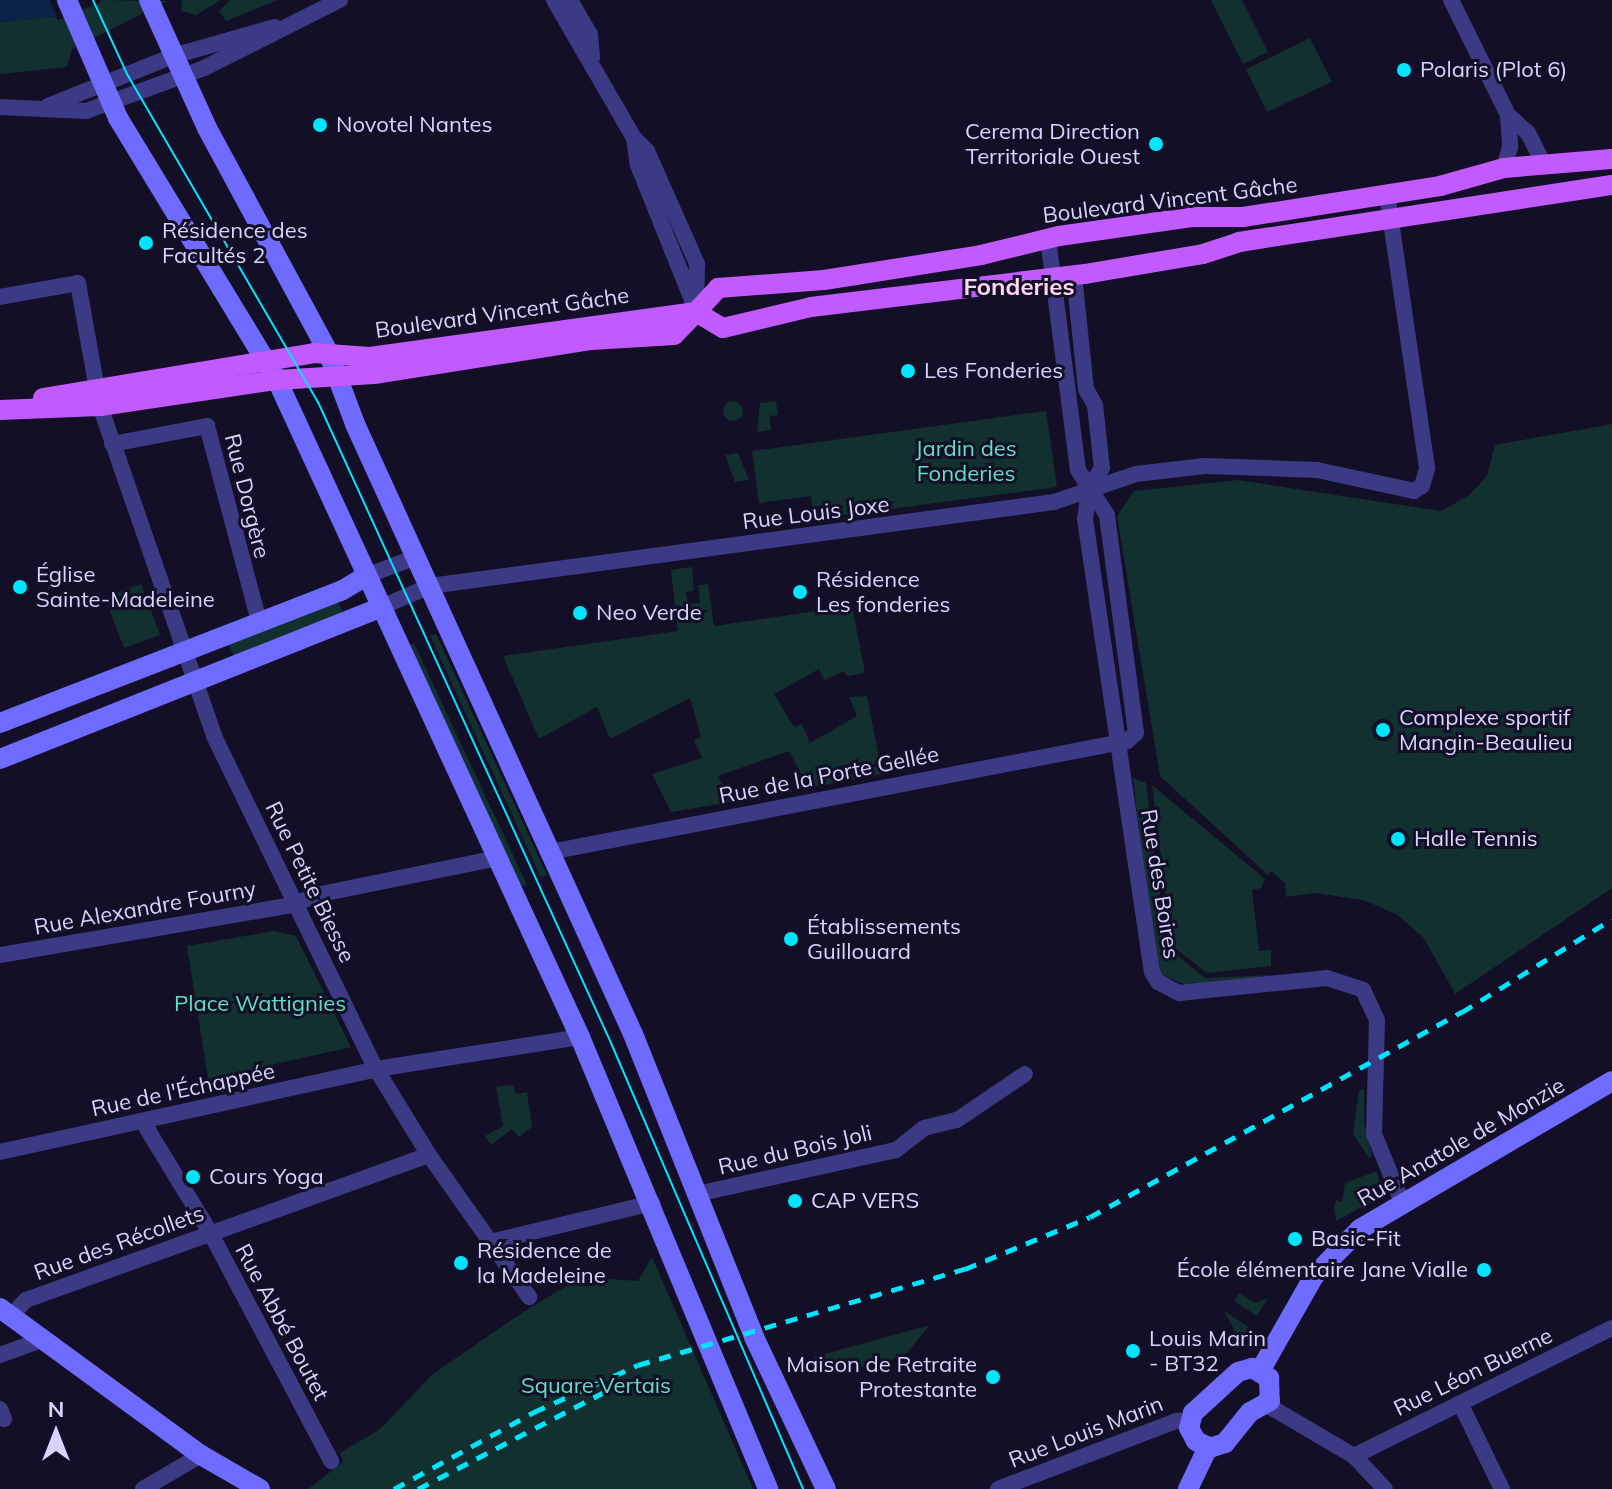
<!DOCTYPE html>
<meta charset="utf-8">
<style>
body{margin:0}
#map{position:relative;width:1612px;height:1489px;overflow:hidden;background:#130f26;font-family:Mulish,sans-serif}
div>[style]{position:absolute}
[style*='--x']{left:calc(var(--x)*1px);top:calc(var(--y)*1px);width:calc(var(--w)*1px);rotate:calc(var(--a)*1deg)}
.green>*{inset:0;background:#12302f}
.round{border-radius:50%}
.water>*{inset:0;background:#0c2248}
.pier>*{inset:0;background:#130f26}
.street>*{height:16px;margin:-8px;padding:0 8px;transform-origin:8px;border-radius:8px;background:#3d3a85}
.secondary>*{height:20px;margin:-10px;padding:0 10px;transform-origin:10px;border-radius:10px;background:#6f6bff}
.primary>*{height:20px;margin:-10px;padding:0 10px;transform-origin:10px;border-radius:10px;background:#c25bff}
.tram>*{height:2px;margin:-1px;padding:0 1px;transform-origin:1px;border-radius:1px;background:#00e5ff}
.rail>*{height:5px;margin-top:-2.5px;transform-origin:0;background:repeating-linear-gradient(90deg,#00e5ff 0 12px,transparent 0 22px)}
.dots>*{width:22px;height:22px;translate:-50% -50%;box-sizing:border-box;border:4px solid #130f26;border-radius:50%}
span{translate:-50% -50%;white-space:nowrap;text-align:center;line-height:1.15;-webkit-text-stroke:6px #130f26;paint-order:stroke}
.poi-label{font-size:22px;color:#d9d4ff}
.left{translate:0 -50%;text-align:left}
.right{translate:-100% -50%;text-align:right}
.street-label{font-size:22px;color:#d9d4ff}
.park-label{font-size:22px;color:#5fe0c0}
.neighbourhood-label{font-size:24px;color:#ffd6f0;font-weight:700}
.north{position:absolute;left:16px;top:1393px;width:80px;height:80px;-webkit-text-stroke:6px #130f26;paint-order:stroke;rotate:0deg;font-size:22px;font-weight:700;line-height:32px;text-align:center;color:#d9d4ff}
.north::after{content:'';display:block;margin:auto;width:28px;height:36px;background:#d9d4ff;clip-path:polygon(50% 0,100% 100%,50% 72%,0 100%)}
</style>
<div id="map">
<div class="green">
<div style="clip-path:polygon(98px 0,167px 1px,72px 49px,67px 67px,0 74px,0 22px,60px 16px)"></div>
<div style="clip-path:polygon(182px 0,221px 0,196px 15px,181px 11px)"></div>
<div style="clip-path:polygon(230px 0,277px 0,226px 21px,219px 11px)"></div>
<div style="clip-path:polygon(1211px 0,1242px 0,1268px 52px,1243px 64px)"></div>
<div style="clip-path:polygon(1310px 38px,1332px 82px,1267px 112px,1246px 69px)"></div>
<div style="clip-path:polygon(776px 401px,778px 415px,770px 416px,771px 430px,757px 432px,760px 403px)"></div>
<div class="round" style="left:723px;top:401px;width:20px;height:20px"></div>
<div style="clip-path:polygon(1046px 411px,1057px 487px,814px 519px,811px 496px,759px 503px,752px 451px)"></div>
<div style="clip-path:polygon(1612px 424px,1612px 888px,1455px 994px,1424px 938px,1396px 914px,1363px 900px,1315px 893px,1286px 897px,1285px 883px,1271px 871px,1268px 875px,1160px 776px,1117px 516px,1134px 491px,1238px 480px,1441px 511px,1468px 496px,1487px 476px,1495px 445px)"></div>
<div style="clip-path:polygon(738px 453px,749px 480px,735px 482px,725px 455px)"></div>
<div style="clip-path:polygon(692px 567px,694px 591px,686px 592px,688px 604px,700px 603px,698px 585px,708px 584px,714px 626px,852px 606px,865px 673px,847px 676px,844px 671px,824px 680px,819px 669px,774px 694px,794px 727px,802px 724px,810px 743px,857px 716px,849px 697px,867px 696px,882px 774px,808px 788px,789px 751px,718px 776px,731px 802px,671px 812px,652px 774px,702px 758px,694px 740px,701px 737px,690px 698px,610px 739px,597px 707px,539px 739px,503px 656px,678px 631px,671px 570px)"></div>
<div style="clip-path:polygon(141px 584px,160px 635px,124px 648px,108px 606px,113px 594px)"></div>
<div style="clip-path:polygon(336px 599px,344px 614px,235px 658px,227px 641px)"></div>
<div style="clip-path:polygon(436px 634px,547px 875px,541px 878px,430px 636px)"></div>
<div style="clip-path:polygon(414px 643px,527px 885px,521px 887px,408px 646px)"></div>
<div style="clip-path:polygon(1133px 778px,1146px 783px,1167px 947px,1205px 978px,1272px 975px,1188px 986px,1164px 976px,1155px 961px)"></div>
<div style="clip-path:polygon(1152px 785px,1265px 879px,1261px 888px,1252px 890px,1259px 951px,1271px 950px,1271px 966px,1207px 973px,1172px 946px)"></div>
<div style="clip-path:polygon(274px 931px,296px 936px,351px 1047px,208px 1079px,187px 946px)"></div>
<div style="clip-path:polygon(513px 1085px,516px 1094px,527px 1092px,532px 1127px,519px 1137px,512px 1129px,491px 1145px,485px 1136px,503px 1126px,496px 1087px)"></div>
<div style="clip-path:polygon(1364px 1089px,1364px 1123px,1372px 1156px,1369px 1158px,1353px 1134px,1359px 1090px)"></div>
<div style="clip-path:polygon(1377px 1171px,1382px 1196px,1336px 1221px,1334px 1207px,1336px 1200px,1342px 1202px,1345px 1183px)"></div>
<div style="clip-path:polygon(652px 1257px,753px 1489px,308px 1489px,343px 1462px,340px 1453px,380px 1429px,433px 1374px,523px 1312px,582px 1277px,638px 1281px)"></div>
<div style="clip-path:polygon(1239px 1293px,1256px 1303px,1268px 1298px,1257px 1316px,1234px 1301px)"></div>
<div style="clip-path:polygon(1224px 1311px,1249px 1327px,1241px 1342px)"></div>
<div style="clip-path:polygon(930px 1325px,906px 1354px,872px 1367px,834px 1367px,813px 1357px)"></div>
</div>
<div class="water">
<div style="clip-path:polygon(0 0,98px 0,60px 16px,0 22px)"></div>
</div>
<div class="pier">
<div style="clip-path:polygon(50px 0,101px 0,101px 2px,58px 20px)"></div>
</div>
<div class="street">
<div style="--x:554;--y:0;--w:160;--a:59.9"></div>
<div style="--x:634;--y:138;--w:18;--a:45"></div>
<div style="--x:647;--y:151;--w:124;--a:66.1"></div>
<div style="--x:697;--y:264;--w:48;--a:91.2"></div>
<div style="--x:570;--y:0;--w:39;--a:60"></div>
<div style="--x:590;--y:34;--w:24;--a:85"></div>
<div style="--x:1451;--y:0;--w:128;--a:63.6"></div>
<div style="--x:1508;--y:115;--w:32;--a:86"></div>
<div style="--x:1510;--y:147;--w:22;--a:106"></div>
<div style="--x:48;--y:106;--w:135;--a:-21.8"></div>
<div style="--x:173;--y:56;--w:106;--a:-15.9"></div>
<div style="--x:0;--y:107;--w:86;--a:2.7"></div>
<div style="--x:86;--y:111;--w:126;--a:-20"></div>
<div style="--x:204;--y:68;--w:152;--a:-26.6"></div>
<div style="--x:1508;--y:115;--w:27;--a:42"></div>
<div style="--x:1528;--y:133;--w:34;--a:63"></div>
<div style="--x:634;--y:138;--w:27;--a:82"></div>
<div style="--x:638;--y:165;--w:156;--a:68.2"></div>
<div style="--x:1074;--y:275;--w:115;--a:84"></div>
<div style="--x:1086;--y:389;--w:18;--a:61"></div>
<div style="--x:1095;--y:405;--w:63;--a:83.7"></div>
<div style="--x:1102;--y:468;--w:24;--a:123"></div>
<div style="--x:1089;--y:488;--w:31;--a:97"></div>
<div style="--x:1085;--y:519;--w:458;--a:81.6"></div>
<div style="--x:1152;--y:972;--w:12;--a:59"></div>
<div style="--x:1158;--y:982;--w:24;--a:28"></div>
<div style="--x:1179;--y:993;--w:149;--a:-5.8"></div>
<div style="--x:1327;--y:978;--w:38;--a:18"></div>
<div style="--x:1363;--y:990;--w:33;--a:65"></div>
<div style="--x:1377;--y:1020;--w:114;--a:91.5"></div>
<div style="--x:1374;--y:1134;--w:74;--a:67.6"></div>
<div style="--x:0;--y:297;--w:79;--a:-10.2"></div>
<div style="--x:78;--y:283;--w:125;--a:79.9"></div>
<div style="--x:100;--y:406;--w:349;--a:70.9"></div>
<div style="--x:214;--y:736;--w:370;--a:64.1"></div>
<div style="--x:376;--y:1069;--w:101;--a:58.4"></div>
<div style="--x:429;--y:1155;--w:174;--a:54.8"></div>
<div style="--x:112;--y:444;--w:97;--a:-10.7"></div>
<div style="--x:207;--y:426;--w:203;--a:75.1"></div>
<div style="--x:366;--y:576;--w:53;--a:-20.8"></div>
<div style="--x:379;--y:608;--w:56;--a:-23.3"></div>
<div style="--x:430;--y:586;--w:630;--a:-7.67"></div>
<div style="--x:1054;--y:502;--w:87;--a:-18.9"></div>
<div style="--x:1136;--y:474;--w:69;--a:-6.6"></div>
<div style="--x:1205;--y:466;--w:112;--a:2"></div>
<div style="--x:1317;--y:470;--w:99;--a:12.2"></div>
<div style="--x:1414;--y:491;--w:9;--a:-32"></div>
<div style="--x:1422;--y:486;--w:19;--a:-74"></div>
<div style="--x:1427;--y:468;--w:277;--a:-98.3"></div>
<div style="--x:550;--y:852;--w:588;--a:-10.89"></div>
<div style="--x:1127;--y:741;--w:12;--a:-42"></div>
<div style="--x:1136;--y:733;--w:220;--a:-97.6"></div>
<div style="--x:1107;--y:515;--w:54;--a:-122.8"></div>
<div style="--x:1078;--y:470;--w:234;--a:-97.4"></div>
<div style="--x:0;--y:955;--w:291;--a:-9.7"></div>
<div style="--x:287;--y:906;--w:36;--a:-19"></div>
<div style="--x:321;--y:894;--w:181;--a:-11.5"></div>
<div style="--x:143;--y:1122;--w:131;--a:58.7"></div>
<div style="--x:211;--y:1234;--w:257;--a:62.1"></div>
<div style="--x:0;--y:1152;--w:385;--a:-12.4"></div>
<div style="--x:376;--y:1069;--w:206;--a:-8.9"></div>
<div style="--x:697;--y:1194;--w:204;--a:-12.5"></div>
<div style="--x:896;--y:1150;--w:36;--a:-38"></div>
<div style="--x:924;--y:1128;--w:34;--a:-14"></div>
<div style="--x:957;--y:1120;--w:82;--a:-34.1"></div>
<div style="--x:490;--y:1242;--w:167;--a:-13.5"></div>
<div style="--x:11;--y:1316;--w:22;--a:-47"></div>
<div style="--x:26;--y:1300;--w:428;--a:-19.8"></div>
<div style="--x:0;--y:1355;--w:47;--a:-20"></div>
<div style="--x:1460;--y:1403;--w:96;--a:64"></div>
<div style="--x:1267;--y:1405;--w:101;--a:30.4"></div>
<div style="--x:1354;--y:1456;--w:45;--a:46.8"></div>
<div style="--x:0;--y:1409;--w:11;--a:68"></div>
<div style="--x:1354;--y:1456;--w:288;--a:-26.4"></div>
<div style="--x:143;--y:1489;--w:67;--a:-30.4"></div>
<div style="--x:998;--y:1489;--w:191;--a:-20.9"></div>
<div style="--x:1176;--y:1421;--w:14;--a:-4"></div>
</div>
<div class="secondary">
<div style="--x:67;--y:0;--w:129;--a:66.6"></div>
<div style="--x:118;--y:118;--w:306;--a:58.7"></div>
<div style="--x:277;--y:380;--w:724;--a:65.24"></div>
<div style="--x:580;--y:1037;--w:490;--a:67.4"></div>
<div style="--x:149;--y:0;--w:141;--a:65.6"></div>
<div style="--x:207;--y:128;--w:255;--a:61.6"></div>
<div style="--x:328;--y:352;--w:77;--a:69.4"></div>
<div style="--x:355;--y:424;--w:670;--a:65.5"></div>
<div style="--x:633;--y:1034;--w:326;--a:68.2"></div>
<div style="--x:754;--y:1337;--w:168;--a:64.7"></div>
<div style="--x:0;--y:723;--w:366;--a:-21.2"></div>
<div style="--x:341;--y:591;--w:29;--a:-31"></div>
<div style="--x:0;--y:759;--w:408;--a:-21.7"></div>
<div style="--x:0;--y:1308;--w:249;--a:36.2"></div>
<div style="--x:201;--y:1455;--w:68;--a:30"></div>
<div style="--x:1252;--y:1368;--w:20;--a:30"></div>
<div style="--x:1269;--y:1378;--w:23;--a:88"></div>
<div style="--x:1270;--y:1401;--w:23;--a:151"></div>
<div style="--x:1250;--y:1412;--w:40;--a:129"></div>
<div style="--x:1225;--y:1443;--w:16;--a:162"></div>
<div style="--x:1210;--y:1448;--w:16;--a:-153"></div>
<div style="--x:1196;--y:1441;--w:15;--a:-118"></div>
<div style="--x:1189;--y:1428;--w:16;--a:-75"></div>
<div style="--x:1193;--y:1413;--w:61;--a:-42.3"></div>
<div style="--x:1238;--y:1372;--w:15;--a:-16"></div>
<div style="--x:1260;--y:1371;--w:109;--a:-60.4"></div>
<div style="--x:1314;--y:1276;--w:66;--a:-45.6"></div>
<div style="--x:1360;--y:1229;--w:292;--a:-30.4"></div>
<div style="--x:1188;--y:1489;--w:47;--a:-64.5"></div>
</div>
<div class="primary">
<div style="--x:43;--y:398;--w:275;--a:-9.4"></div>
<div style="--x:314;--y:353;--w:56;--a:4.1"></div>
<div style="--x:370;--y:357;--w:329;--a:-7.9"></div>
<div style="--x:696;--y:312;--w:33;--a:-47"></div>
<div style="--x:718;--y:288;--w:106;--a:-4.3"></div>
<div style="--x:824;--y:280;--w:159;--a:-9"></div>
<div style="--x:981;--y:255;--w:80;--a:-13.7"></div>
<div style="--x:1059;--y:236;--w:134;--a:-8.1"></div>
<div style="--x:1192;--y:217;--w:51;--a:0"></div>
<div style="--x:1243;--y:217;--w:199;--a:-8.9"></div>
<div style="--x:1440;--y:186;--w:66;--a:-15.7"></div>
<div style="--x:1504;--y:168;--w:108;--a:-4.8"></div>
<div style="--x:0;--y:410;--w:100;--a:-2.3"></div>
<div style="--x:100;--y:406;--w:179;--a:-8.4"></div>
<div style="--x:277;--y:380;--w:97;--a:-3.5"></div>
<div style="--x:374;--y:374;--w:220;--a:-8.9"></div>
<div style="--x:591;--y:340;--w:83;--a:-3.4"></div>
<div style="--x:674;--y:335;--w:32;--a:-46"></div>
<div style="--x:696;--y:312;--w:31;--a:31"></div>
<div style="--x:723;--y:328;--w:90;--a:-13.4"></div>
<div style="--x:811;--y:307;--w:276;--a:-6.9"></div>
<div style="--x:1085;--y:274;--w:120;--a:-9.6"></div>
<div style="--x:1203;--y:254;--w:38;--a:-18"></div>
<div style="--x:1239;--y:242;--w:377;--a:-8.7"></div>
</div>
<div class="tram">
<div style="--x:93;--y:0;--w:81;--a:65.3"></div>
<div style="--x:127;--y:74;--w:380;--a:59.8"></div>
<div style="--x:318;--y:402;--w:705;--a:65.43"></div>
<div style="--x:611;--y:1043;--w:486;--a:66.7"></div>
</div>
<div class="rail">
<div style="--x:394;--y:1489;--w:160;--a:-28.8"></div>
<div style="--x:534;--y:1412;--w:114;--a:-24.3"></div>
<div style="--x:638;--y:1365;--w:341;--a:-16.4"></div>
<div style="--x:965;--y:1269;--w:135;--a:-22.6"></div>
<div style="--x:1090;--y:1217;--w:425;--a:-28.9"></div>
<div style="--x:1462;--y:1012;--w:176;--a:-31.8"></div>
<div style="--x:418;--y:1489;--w:230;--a:-27.5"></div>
</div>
<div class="dots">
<div style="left:1404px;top:70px;background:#00e5ff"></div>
<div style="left:320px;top:125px;background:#00e5ff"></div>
<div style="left:1156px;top:144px;background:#00e5ff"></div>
<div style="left:146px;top:243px;background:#00e5ff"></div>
<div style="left:908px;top:371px;background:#00e5ff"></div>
<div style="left:20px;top:587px;background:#00e5ff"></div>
<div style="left:800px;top:592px;background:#00e5ff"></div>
<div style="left:580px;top:613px;background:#00e5ff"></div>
<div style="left:1383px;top:730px;background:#00e5ff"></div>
<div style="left:1398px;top:839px;background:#00e5ff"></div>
<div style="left:791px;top:939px;background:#00e5ff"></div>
<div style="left:193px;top:1177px;background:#00e5ff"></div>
<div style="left:795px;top:1201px;background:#00e5ff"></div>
<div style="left:1295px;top:1239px;background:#00e5ff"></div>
<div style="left:461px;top:1263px;background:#00e5ff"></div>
<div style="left:1484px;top:1270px;background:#00e5ff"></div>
<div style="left:1133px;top:1351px;background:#00e5ff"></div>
<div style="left:993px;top:1377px;background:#00e5ff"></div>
</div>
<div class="poi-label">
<span class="left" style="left:1420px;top:70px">Polaris (Plot 6)</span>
<span class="left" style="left:336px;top:125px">Novotel Nantes</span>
<span class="right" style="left:1140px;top:144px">Cerema Direction<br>Territoriale Ouest</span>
<span class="left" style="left:162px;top:243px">Résidence des<br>Facultés 2</span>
<span class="left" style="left:924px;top:371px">Les Fonderies</span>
<span class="left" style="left:36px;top:587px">Église<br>Sainte-Madeleine</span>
<span class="left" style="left:816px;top:592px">Résidence<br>Les fonderies</span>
<span class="left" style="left:596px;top:613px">Neo Verde</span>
<span class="left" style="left:1399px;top:730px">Complexe sportif<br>Mangin-Beaulieu</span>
<span class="left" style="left:1414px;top:839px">Halle Tennis</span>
<span class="left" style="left:807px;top:939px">Établissements<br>Guillouard</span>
<span class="left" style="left:209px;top:1177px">Cours Yoga</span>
<span class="left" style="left:811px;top:1201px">CAP VERS</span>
<span class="left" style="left:1311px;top:1239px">Basic-Fit</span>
<span class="left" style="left:477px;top:1263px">Résidence de<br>la Madeleine</span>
<span class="right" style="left:1468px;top:1270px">École élémentaire Jane Vialle</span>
<span class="left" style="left:1149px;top:1351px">Louis Marin<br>- BT32</span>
<span class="right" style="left:977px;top:1377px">Maison de Retraite<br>Protestante</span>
</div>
<div class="street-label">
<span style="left:1170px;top:200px;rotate:-7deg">Boulevard Vincent Gâche</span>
<span style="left:502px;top:313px;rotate:-8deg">Boulevard Vincent Gâche</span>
<span style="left:247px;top:496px;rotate:76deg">Rue Dorgère</span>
<span style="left:816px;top:513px;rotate:-7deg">Rue Louis Joxe</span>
<span style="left:829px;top:775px;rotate:-11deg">Rue de la Porte Gellée</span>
<span style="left:310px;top:882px;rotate:64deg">Rue Petite Biesse</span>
<span style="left:1160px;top:884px;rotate:81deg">Rue des Boires</span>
<span style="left:145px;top:908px;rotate:-10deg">Rue Alexandre Fourny</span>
<span style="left:183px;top:1090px;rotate:-12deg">Rue de l'Échappée</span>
<span style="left:1461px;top:1142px;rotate:-30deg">Rue Anatole de Monzie</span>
<span style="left:795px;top:1150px;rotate:-13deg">Rue du Bois Joli</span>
<span style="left:119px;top:1243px;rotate:-20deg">Rue des Récollets</span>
<span style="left:282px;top:1322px;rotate:62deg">Rue Abbé Boutet</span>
<span style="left:1473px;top:1372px;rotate:-26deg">Rue Léon Buerne</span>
<span style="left:1086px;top:1432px;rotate:-21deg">Rue Louis Marin</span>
</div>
<div class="park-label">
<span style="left:966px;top:461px">Jardin des<br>Fonderies</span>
<span style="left:260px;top:1004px">Place Wattignies</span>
<span style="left:596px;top:1386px">Square Vertais</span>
</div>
<div class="neighbourhood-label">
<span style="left:1019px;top:287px">Fonderies</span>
</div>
<div class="north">N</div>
</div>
